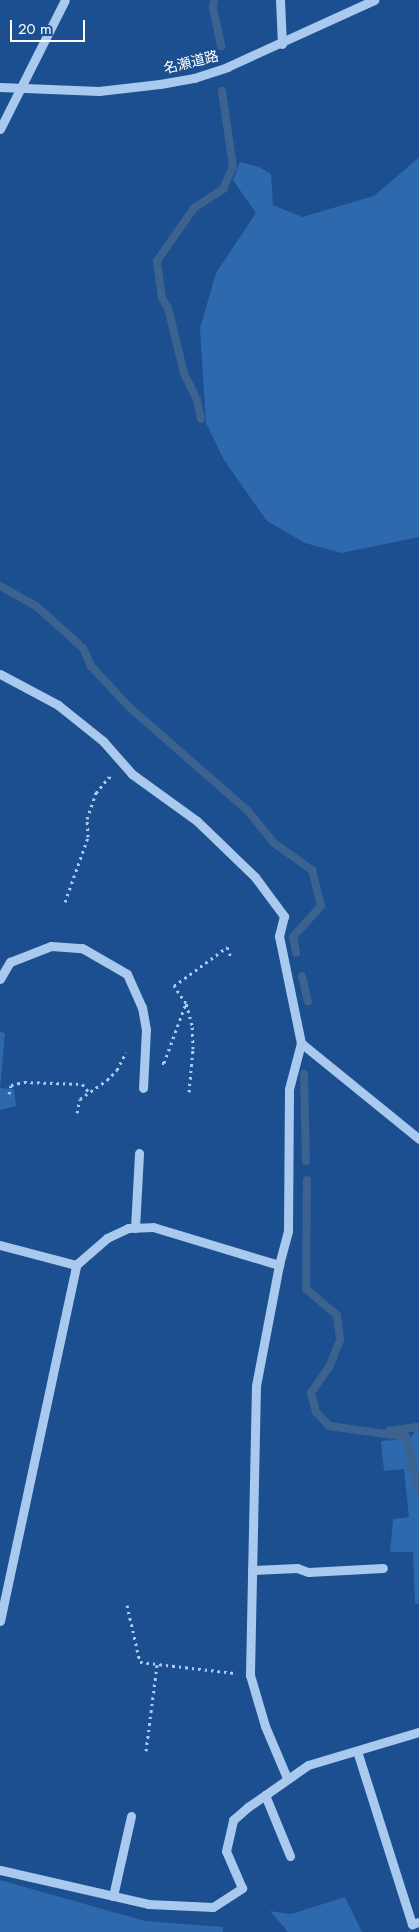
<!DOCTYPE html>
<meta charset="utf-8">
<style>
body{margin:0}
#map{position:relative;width:419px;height:1932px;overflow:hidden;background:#1b4f8f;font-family:Jost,"Noto Sans JP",sans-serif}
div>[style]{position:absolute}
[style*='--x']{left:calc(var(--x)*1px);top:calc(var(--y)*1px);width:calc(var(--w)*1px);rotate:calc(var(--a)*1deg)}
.green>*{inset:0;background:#2e69ad}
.stream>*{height:8px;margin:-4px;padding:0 4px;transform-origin:4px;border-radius:4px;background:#3c6290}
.path>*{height:3px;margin-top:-1.5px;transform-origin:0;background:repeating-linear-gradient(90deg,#a9c9ee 0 2.5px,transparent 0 6.5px)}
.minor>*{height:9px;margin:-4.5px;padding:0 4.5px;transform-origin:4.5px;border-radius:4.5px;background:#a9c9ee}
span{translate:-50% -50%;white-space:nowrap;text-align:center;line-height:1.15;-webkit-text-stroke:4px #1b4f8f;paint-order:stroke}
.street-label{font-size:14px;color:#fff}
.scale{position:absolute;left:10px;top:20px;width:75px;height:22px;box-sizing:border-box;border:2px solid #fff;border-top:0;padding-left:6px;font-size:15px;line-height:18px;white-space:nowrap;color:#fff;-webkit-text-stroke:4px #1b4f8f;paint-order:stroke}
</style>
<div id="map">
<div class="green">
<div style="clip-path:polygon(419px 157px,419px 537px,341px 553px,305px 543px,267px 521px,224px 460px,206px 423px,200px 328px,216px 273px,256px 213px,233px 180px,240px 162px,259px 167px,271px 174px,273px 205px,302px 217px,374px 196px)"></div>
<div style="clip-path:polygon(0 1032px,5px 1033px,0 1088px,14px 1089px,16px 1106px,0 1110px)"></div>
<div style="clip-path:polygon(419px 1425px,419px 1604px,415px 1603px,413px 1552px,390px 1552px,393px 1519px,409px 1517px,404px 1469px,384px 1471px,381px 1441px,410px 1439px)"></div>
<div style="clip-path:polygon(0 1880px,145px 1921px,223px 1927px,223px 1932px,0 1932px)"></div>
<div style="clip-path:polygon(345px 1897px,362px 1932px,288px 1932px,270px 1911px,291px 1914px)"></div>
</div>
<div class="stream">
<div style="--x:214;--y:0;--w:8;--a:97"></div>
<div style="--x:213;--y:8;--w:39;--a:78"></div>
<div style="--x:201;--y:419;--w:19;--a:-102"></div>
<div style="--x:197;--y:400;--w:30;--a:-116"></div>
<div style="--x:184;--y:373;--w:67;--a:-103.8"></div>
<div style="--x:168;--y:308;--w:12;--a:-121"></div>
<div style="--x:162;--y:298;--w:37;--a:-98"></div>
<div style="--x:157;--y:261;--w:65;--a:-55.1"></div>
<div style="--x:194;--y:208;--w:35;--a:-33"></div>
<div style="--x:223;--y:189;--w:24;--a:-66"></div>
<div style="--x:233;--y:167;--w:77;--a:-98.2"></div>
<div style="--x:0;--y:586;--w:41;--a:29.1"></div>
<div style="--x:36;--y:606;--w:63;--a:41.8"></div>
<div style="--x:83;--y:648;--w:20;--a:66"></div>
<div style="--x:91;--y:666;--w:54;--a:47.2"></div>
<div style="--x:128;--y:706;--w:159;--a:41.2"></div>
<div style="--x:248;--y:811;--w:41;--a:50.9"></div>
<div style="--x:274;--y:843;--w:47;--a:35.4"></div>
<div style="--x:312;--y:870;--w:37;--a:76"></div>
<div style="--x:321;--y:906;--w:42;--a:132.1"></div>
<div style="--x:293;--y:937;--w:16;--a:79"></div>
<div style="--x:302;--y:976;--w:26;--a:77"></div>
<div style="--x:304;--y:1074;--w:87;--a:88.7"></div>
<div style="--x:307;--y:1180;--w:109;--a:90.5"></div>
<div style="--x:306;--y:1289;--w:40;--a:40"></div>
<div style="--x:337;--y:1315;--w:25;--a:83"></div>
<div style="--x:340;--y:1340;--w:29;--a:112"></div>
<div style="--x:329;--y:1367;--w:32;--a:125"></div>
<div style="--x:311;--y:1393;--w:20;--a:75"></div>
<div style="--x:316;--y:1412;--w:19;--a:47"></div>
<div style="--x:329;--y:1426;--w:78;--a:8.1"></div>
<div style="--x:406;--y:1437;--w:57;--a:76.9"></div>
<div style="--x:389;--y:1431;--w:30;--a:-8"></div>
</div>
<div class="path">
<div style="--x:65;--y:902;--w:69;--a:-70.5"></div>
<div style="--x:88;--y:837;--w:18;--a:-93"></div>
<div style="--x:87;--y:819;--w:28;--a:-71"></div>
<div style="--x:96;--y:793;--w:21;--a:-51"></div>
<div style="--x:109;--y:777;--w:2;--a:27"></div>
<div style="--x:162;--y:1063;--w:2;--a:0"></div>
<div style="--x:164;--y:1063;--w:64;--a:-69.9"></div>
<div style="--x:189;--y:1092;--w:43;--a:-84.7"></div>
<div style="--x:193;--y:1049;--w:24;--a:-92"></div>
<div style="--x:192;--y:1025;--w:23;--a:-105"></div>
<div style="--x:186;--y:1003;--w:21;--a:-125"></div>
<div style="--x:174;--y:986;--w:66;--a:-36.3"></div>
<div style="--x:227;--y:947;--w:11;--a:68"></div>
<div style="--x:9;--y:1094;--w:9;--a:-77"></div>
<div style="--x:11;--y:1085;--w:13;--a:-13"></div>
<div style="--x:24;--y:1082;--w:58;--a:2"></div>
<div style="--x:82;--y:1084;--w:11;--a:49"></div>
<div style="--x:77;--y:1113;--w:14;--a:-78"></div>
<div style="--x:80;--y:1099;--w:33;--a:-35"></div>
<div style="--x:107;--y:1080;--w:14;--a:-45"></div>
<div style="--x:117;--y:1070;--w:20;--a:-63"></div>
<div style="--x:127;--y:1605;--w:58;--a:77.2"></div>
<div style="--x:140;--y:1662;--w:95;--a:6.7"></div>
<div style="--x:146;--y:1751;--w:87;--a:-82.7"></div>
</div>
<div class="minor">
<div style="--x:280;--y:0;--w:44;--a:87.4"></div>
<div style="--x:0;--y:87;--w:99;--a:2.3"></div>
<div style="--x:99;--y:91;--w:61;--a:-6.5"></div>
<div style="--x:160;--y:84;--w:35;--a:-10"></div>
<div style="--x:194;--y:78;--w:35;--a:-18"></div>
<div style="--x:227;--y:67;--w:162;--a:-24.5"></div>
<div style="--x:0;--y:129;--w:144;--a:-63.3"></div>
<div style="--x:0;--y:674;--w:66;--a:28.1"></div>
<div style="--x:58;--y:705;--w:58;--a:38.7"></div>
<div style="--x:103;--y:741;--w:44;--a:48.7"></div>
<div style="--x:132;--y:774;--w:80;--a:35.9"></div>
<div style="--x:197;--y:821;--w:81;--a:44"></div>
<div style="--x:255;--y:877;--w:49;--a:53.4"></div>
<div style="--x:284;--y:916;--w:21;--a:104"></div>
<div style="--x:279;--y:936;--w:109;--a:78.4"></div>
<div style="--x:301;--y:1043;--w:48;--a:104.6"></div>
<div style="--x:289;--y:1089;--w:142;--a:90.4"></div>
<div style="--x:288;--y:1231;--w:35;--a:105"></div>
<div style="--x:279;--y:1265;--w:123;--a:100.8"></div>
<div style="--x:256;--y:1386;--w:289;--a:91.2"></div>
<div style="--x:250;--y:1675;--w:53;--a:73.6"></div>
<div style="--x:265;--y:1726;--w:56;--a:67.1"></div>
<div style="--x:0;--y:979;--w:20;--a:-60"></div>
<div style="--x:10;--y:962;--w:44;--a:-21.3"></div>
<div style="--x:51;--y:946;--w:31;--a:4"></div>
<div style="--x:82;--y:948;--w:52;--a:30"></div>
<div style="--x:127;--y:974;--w:36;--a:66"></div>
<div style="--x:142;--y:1007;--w:22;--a:80"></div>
<div style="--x:146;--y:1029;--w:59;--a:92.9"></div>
<div style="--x:301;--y:1043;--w:152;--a:39.1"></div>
<div style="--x:135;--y:1228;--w:75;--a:-86.9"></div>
<div style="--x:0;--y:1245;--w:79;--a:14.7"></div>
<div style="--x:252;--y:1570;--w:45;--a:-2.5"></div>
<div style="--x:297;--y:1568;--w:12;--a:20"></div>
<div style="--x:308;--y:1572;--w:75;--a:-3.1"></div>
<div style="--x:0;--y:1621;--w:364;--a:-77.9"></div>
<div style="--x:76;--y:1265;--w:41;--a:-41.1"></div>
<div style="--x:107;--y:1238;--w:23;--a:-25"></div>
<div style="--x:128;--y:1228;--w:25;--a:-2"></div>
<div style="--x:153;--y:1227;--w:132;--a:16.8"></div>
<div style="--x:357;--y:1751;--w:182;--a:72.4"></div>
<div style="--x:412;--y:1924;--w:7;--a:-16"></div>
<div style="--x:265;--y:1795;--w:66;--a:67.7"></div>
<div style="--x:0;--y:1870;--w:152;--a:12.9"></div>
<div style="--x:148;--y:1904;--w:65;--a:2.6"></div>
<div style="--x:213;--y:1907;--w:35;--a:-33"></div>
<div style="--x:242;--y:1888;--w:40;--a:-113.4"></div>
<div style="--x:226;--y:1851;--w:32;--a:-77"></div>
<div style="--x:233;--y:1820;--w:20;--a:-41"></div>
<div style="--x:248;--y:1807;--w:73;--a:-35"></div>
<div style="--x:308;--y:1765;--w:116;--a:-16.6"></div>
<div style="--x:113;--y:1896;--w:82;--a:-77.3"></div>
</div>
<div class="street-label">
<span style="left:191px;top:62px;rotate:-14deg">名瀬道路</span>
</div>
<div class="scale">20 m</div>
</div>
